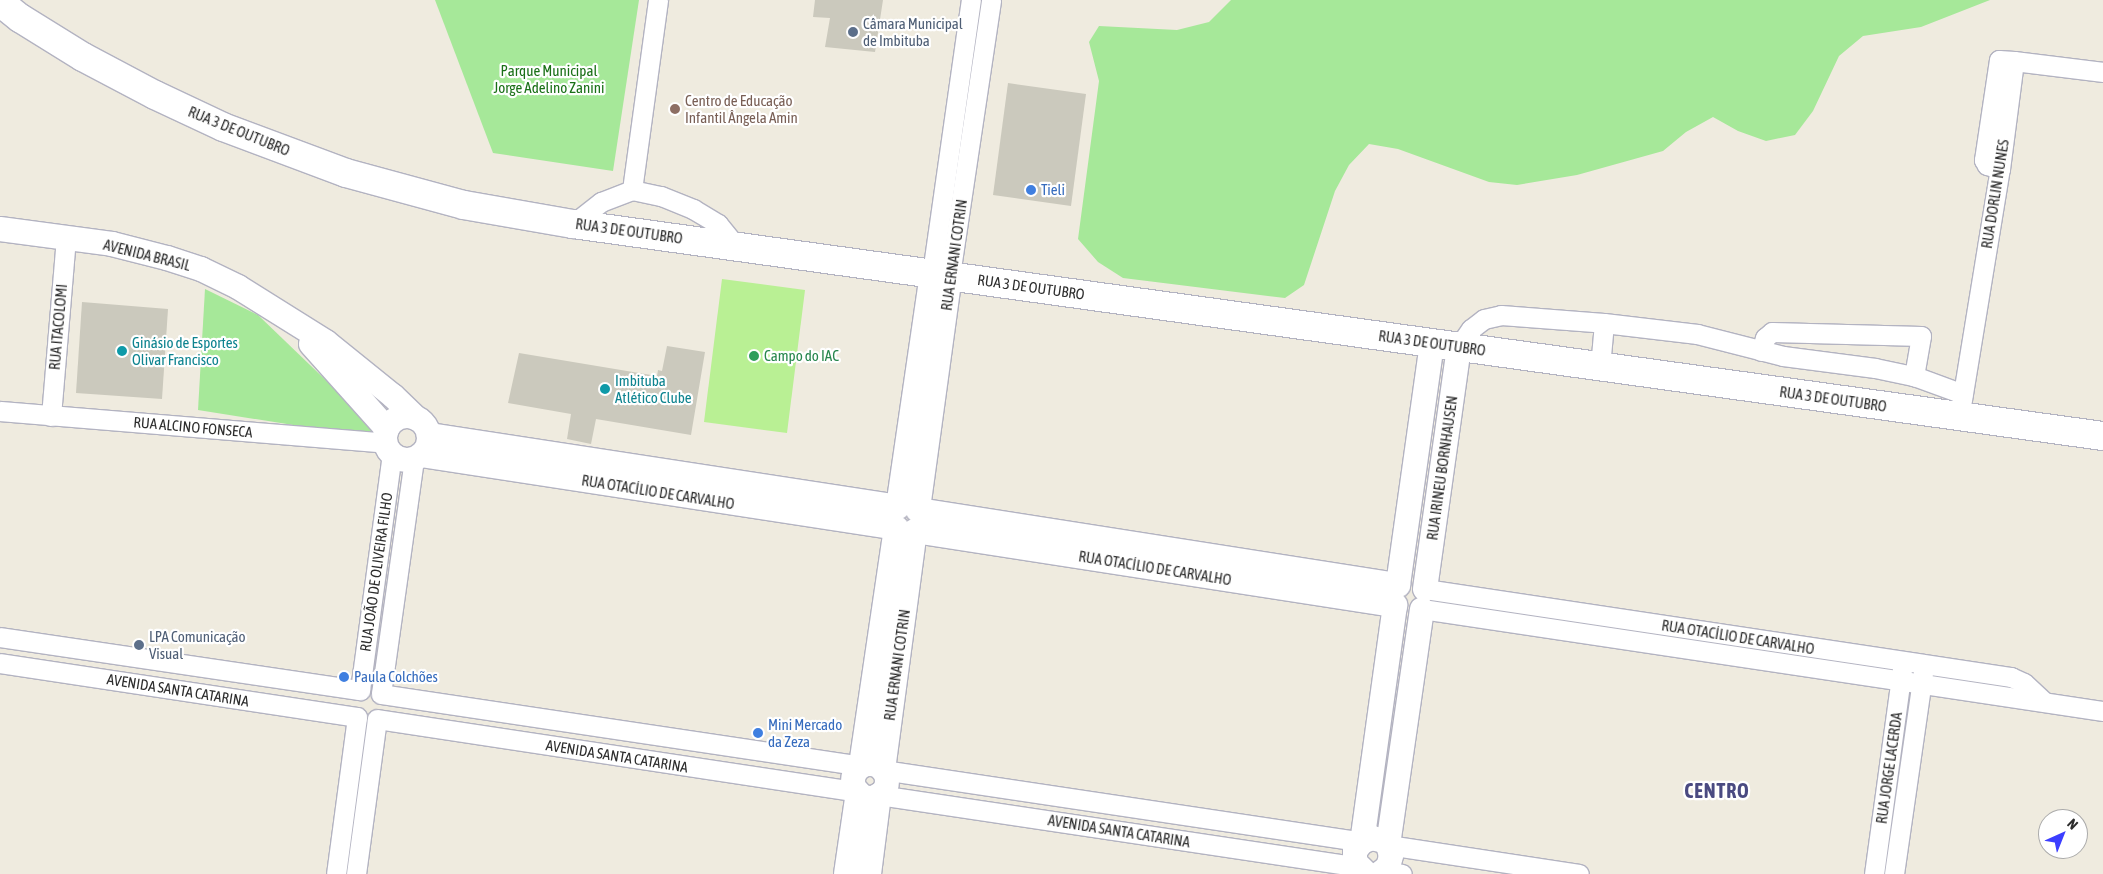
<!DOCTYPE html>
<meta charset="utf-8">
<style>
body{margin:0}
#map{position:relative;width:2103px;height:874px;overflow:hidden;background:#efebdf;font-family:"Asap Condensed",sans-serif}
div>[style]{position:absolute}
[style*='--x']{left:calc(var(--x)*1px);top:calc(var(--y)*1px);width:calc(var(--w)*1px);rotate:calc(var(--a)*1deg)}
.green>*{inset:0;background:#a6e899}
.pitch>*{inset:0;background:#b9f094}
.building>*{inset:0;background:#cbc9bd}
.roads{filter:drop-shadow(1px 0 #b3b3c1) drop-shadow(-1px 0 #b3b3c1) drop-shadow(0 1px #b3b3c1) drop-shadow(0 -1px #b3b3c1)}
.minor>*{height:19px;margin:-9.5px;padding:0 9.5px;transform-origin:9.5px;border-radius:9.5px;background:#fff}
.tertiary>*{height:24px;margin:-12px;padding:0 12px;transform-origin:12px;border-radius:12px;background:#fff}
.tertiary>.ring{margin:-12px;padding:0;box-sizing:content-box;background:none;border:24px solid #fff;border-radius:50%}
.secondary>*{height:28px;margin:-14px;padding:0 14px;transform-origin:14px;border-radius:14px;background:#fff}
.dots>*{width:14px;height:14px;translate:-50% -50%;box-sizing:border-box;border:2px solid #fff;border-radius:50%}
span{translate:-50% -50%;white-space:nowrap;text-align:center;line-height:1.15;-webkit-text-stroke:4.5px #fff;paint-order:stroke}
.service-label{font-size:15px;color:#4e5e75}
.left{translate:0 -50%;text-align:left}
.park-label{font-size:15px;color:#1a7017}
.education-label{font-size:15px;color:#785e54}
.street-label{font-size:15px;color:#2d2d2d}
.shop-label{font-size:15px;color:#366cbe}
.culture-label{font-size:15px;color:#0d838f}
.leisure-label{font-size:15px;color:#27864d}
.district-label{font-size:20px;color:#4a4a81;font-weight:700;letter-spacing:1px}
.north{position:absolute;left:2038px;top:809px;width:50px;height:50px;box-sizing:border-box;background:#fff;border:1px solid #ababab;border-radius:50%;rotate:44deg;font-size:14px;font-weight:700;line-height:20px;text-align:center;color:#2d2d2d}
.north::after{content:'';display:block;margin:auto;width:18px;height:22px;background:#3c3eff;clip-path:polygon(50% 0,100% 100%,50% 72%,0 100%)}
</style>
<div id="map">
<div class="green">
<div style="clip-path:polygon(435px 0,639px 0,613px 171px,493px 153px)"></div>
<div style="clip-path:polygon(1231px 0,1990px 0,1921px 27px,1863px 36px,1839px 56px,1813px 111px,1795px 135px,1766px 141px,1738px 131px,1713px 117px,1686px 132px,1663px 151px,1577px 175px,1517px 185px,1489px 182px,1398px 149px,1369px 144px,1349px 165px,1335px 191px,1304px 285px,1285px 298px,1123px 278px,1098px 262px,1078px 239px,1099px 81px,1089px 42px,1099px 26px,1177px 30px,1209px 22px)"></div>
<div style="clip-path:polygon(205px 289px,258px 315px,362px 415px,374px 431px,367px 435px,356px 435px,198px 410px)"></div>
</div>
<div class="pitch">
<div style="clip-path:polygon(722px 279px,805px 290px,787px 433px,704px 422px)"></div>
</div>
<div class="building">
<div style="clip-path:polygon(815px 0,883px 0,875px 52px,825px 47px,830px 18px,813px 17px)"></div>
<div style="clip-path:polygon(1008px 83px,1086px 94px,1071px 206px,993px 195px)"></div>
<div style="clip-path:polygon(82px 302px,168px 309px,162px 399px,76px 393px)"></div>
<div style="clip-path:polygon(667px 346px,705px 352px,691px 435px,596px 419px,591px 444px,567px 439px,571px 414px,508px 403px,519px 353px,657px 376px,658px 370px,662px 371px)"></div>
</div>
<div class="roads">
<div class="minor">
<div style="--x:2000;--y:169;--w:14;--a:-163"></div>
<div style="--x:1987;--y:165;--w:6;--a:-121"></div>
<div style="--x:1984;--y:160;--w:101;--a:-81.5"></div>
<div style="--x:1999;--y:60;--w:15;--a:4"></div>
<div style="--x:632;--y:190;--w:192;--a:-82.2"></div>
<div style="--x:573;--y:224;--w:36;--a:-38"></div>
<div style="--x:601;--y:202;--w:33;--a:-21"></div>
<div style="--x:632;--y:190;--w:30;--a:12"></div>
<div style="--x:661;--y:196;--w:35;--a:22"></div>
<div style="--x:693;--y:209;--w:29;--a:31"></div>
<div style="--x:718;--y:224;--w:28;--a:51"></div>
<div style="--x:932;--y:273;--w:276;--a:-81.9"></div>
<div style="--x:950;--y:275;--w:278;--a:-81.5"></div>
<div style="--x:1459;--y:346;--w:21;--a:-55"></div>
<div style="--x:1471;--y:329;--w:16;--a:-38"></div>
<div style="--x:1484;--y:319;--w:17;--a:-13"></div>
<div style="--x:1501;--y:315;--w:103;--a:4.4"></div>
<div style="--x:1604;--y:323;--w:94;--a:6.7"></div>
<div style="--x:1697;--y:334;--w:89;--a:14.3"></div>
<div style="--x:1783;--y:356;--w:93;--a:7.4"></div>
<div style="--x:1875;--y:368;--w:40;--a:12"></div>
<div style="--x:1914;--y:376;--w:52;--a:20.2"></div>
<div style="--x:1761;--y:351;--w:14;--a:-73"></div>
<div style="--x:1765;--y:338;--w:9;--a:-41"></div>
<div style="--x:1772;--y:332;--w:149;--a:1.5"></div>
<div style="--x:1921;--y:336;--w:41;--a:99.9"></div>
<div style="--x:1600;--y:367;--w:44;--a:-84.8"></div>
<div style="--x:1961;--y:406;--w:240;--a:-80.7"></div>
<div style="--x:2000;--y:169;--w:109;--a:-82.6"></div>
<div style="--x:2014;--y:61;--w:90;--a:7"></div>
<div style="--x:0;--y:411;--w:387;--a:4.7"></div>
<div style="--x:51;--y:416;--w:178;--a:-85.2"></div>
<div style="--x:414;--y:459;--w:237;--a:98"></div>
<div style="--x:381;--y:694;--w:485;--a:8.5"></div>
<div style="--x:1425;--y:589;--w:593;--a:8.54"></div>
<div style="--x:2011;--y:677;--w:14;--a:25"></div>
<div style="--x:2024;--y:683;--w:26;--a:43"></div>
<div style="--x:1422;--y:609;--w:689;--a:8.52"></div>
<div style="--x:0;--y:637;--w:364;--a:8.4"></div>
<div style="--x:360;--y:690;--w:238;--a:-82.3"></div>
<div style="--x:0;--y:663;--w:361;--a:8.6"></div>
<div style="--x:357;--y:717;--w:158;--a:97.6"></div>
<div style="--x:883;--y:770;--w:484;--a:8.5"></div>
<div style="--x:879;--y:795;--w:484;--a:8.5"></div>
<div style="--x:1388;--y:845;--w:193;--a:8.6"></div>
<div style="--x:1384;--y:871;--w:18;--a:9"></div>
<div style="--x:356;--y:874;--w:156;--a:-82.3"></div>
<div style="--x:377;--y:719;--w:487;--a:8.6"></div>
<div style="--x:1874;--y:874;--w:207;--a:-82.2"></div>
<div style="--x:1894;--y:874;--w:204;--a:-81.8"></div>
</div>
<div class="tertiary">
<div style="--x:0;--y:229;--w:113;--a:7.6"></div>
<div style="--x:112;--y:244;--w:57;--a:14.3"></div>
<div style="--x:167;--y:258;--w:36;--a:18"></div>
<div style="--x:201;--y:269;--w:41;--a:25.9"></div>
<div style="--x:238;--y:287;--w:104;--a:32"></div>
<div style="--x:326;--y:342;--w:86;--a:38.9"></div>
<div style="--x:393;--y:396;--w:32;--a:44"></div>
<div style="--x:950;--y:275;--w:237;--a:97.8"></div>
<div style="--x:918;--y:510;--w:486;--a:8.9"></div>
<div style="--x:1398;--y:585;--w:244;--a:-82"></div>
<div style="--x:311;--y:344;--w:114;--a:48.2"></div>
<div class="ring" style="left:385px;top:416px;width:20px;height:20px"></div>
<div style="--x:429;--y:435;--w:474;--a:8.7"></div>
<div style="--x:898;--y:507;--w:236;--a:-81.7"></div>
<div style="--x:421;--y:455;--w:481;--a:8.7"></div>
<div style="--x:896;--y:528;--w:241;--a:98.4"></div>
<div style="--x:1425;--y:589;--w:245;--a:-82"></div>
<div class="ring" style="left:853px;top:764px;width:10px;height:10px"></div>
<div style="--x:883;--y:770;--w:241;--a:-82.4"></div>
<div style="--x:915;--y:531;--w:486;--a:8.8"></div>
<div style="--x:1395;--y:605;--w:239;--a:97.9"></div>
<div style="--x:1388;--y:845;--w:238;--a:-81.8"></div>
<div style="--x:846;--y:874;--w:83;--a:-81.7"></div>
<div style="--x:869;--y:874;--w:80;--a:-82.8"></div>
<div style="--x:1367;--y:874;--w:17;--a:-135"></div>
<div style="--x:1355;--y:862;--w:11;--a:-90"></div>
<div style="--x:1355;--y:851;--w:11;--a:-52"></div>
<div style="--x:1362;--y:842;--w:11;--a:-22"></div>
<div style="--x:1372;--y:838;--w:12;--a:14"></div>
<div style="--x:1384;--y:841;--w:6;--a:45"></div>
<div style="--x:1388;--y:845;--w:11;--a:75"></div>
<div style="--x:1391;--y:856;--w:11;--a:105"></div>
<div style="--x:1388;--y:867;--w:11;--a:142"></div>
</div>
<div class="secondary">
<div style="--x:0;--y:2;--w:26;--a:39"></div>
<div style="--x:20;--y:18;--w:74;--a:31.8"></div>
<div style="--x:83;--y:57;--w:81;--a:27.8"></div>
<div style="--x:155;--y:95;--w:75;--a:25.2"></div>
<div style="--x:223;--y:127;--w:131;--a:20.5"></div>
<div style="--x:346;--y:173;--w:122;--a:15.2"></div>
<div style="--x:464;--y:205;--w:111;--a:9.9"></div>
<div style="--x:573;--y:224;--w:1545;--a:7.89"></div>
</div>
</div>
<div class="dots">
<div style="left:853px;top:32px;background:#5c6f8a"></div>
<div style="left:675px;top:109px;background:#8d6e63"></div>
<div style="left:1031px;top:190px;background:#3f7fe0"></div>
<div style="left:122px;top:351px;background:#0f9aa8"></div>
<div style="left:754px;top:356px;background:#2e9e5b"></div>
<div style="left:605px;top:389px;background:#0f9aa8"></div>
<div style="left:139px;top:645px;background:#5c6f8a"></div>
<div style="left:344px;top:677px;background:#3f7fe0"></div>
<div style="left:758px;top:733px;background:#3f7fe0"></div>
</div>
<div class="service-label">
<span class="left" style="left:863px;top:32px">Câmara Municipal<br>de Imbituba</span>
<span class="left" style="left:149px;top:645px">LPA Comunicação<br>Visual</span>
</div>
<div class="park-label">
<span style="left:549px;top:79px">Parque Municipal<br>Jorge Adelino Zanini</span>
</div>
<div class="education-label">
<span class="left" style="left:685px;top:109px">Centro de Educação<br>Infantil Ângela Amin</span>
</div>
<div class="street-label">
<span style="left:239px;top:131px;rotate:22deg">RUA 3 DE OUTUBRO</span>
<span style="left:1995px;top:194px;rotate:-81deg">RUA DORLIN NUNES</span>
<span style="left:629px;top:231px;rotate:8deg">RUA 3 DE OUTUBRO</span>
<span style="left:147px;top:255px;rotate:14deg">AVENIDA BRASIL</span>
<span style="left:954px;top:255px;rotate:-82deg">RUA ERNANI COTRIN</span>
<span style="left:1031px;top:287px;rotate:8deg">RUA 3 DE OUTUBRO</span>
<span style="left:58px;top:327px;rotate:-85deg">RUA ITACOLOMI</span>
<span style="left:1432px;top:343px;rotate:8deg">RUA 3 DE OUTUBRO</span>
<span style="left:1833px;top:399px;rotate:8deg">RUA 3 DE OUTUBRO</span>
<span style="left:193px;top:427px;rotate:5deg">RUA ALCINO FONSECA</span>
<span style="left:1442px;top:468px;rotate:-82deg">RUA IRINEU BORNHAUSEN</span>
<span style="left:658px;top:492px;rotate:9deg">RUA OTACÍLIO DE CARVALHO</span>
<span style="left:1155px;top:568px;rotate:9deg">RUA OTACÍLIO DE CARVALHO</span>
<span style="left:376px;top:572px;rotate:-82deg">RUA JOÃO DE OLIVEIRA FILHO</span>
<span style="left:1738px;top:637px;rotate:9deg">RUA OTACÍLIO DE CARVALHO</span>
<span style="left:897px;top:665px;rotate:-82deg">RUA ERNANI COTRIN</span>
<span style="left:178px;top:690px;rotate:9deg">AVENIDA SANTA CATARINA</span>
<span style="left:617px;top:756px;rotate:9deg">AVENIDA SANTA CATARINA</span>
<span style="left:1889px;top:768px;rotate:-82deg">RUA JORGE LACERDA</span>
<span style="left:1119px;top:831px;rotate:9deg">AVENIDA SANTA CATARINA</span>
</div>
<div class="shop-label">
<span class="left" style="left:1041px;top:190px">Tieli</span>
<span class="left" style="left:354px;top:677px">Paula Colchões</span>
<span class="left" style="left:768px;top:733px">Mini Mercado<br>da Zeza</span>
</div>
<div class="culture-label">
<span class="left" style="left:132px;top:351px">Ginásio de Esportes<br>Olivar Francisco</span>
<span class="left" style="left:615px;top:389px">Imbituba<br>Atlético Clube</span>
</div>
<div class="leisure-label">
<span class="left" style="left:764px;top:356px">Campo do IAC</span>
</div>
<div class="district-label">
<span style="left:1717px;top:790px">CENTRO</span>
</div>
<div class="north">N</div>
</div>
